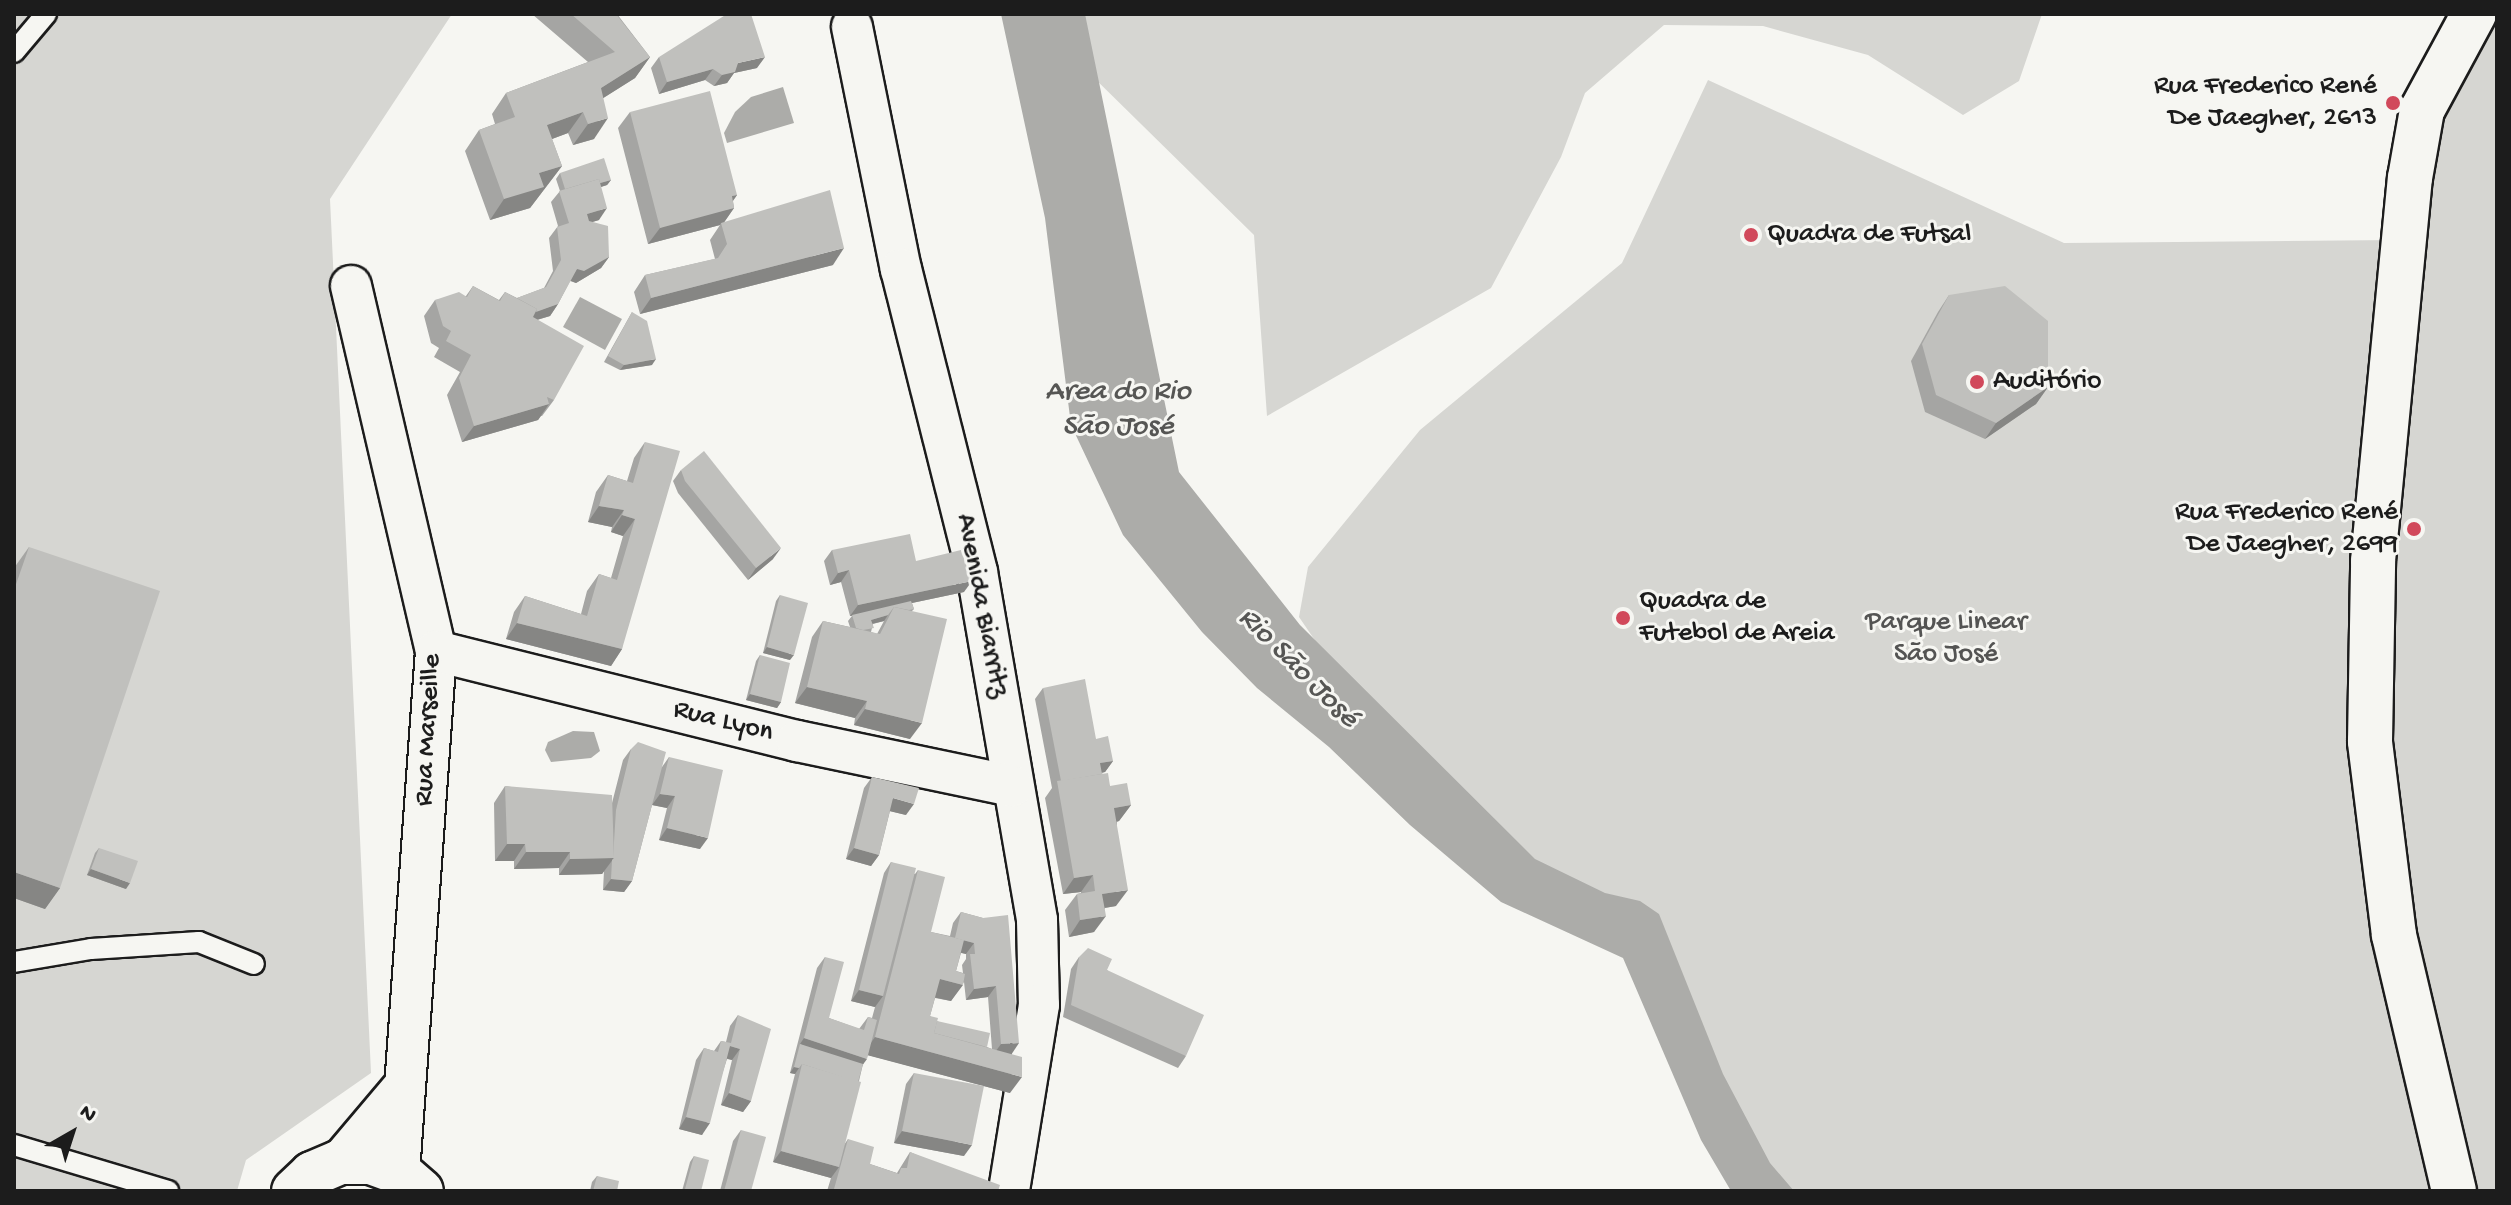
<!DOCTYPE html>
<meta charset="utf-8">
<style>
body{margin:0}
#map{position:relative;width:2511px;height:1205px;overflow:hidden;background:#f6f6f2;font-family:"Gochi Hand",sans-serif}
div>[style]{position:absolute}
[style*='--x']{left:calc(var(--x)*1px);top:calc(var(--y)*1px);width:calc(var(--w)*1px);rotate:calc(var(--a)*1deg)}
.green>*{inset:0;background:#d6d6d2}
.water>*{inset:0;background:#acaca9}
.roads{filter:drop-shadow(2px 0 #1c1c1c) drop-shadow(-2px 0 #1c1c1c) drop-shadow(0 2px #1c1c1c) drop-shadow(0 -2px #1c1c1c)}
.lane>*{height:20px;margin:-10px;padding:0 10px;transform-origin:10px;border-radius:10px;background:#f6f6f2}
.street>*{height:40px;margin:-20px;padding:0 20px;transform-origin:20px;border-radius:20px;background:#f6f6f2}
.secondary>*{height:44px;margin:-22px;padding:0 22px;transform-origin:22px;border-radius:22px;background:#f6f6f2}
.wall>*{inset:0;background:#a5a5a3}
.shaded-wall>*{inset:0;background:#868684}
.building>*{inset:0;background:#c0c0bd}
.dots>*{width:22px;height:22px;translate:-50% -50%;box-sizing:border-box;border:4px solid #f6f6f2;border-radius:50%}
span{translate:-50% -50%;white-space:nowrap;text-align:center;line-height:1.15;-webkit-text-stroke:6px #f6f6f2;paint-order:stroke}
.poi-label{font-size:28px;color:#1c1c1c}
.right{translate:-100% -50%;text-align:right}
.left{translate:0 -50%;text-align:left}
.street-label{font-size:28px;color:#1c1c1c}
.park-label{font-size:28px;color:#545453}
.water-label{font-size:30px;color:#565654;font-style:italic}
.frame{position:absolute;inset:0;border:16px solid #1c1c1c;pointer-events:none}
.north{position:absolute;left:32px;top:1093px;width:80px;height:80px;-webkit-text-stroke:6px #f6f6f2;paint-order:stroke;rotate:39deg;font-size:22px;font-weight:700;line-height:32px;text-align:center;color:#1c1c1c}
.north::after{content:'';display:block;margin:auto;width:28px;height:36px;background:#1c1c1c;clip-path:polygon(50% 0,100% 100%,50% 72%,0 100%)}
</style>
<div id="map">
<div class="green">
<div style="clip-path:polygon(14px 14px,452px 14px,330px 199px,371px 1073px,246px 1160px,237px 1191px,14px 1191px)"></div>
<div style="clip-path:polygon(1029px 14px,2042px 14px,2019px 81px,1963px 115px,1868px 55px,1763px 26px,1664px 25px,1585px 93px,1561px 157px,1491px 288px,1267px 416px,1254px 235px)"></div>
<div style="clip-path:polygon(2478px 14px,2497px 14px,2497px 1191px,2471px 1191px,2414px 935px,2383px 742px,2391px 561px,2436px 128px)"></div>
<div style="clip-path:polygon(1708px 80px,2064px 243px,2394px 240px,2361px 551px,2439px 1191px,1767px 1191px,1647px 924px,1562px 887px,1340px 677px,1299px 617px,1308px 567px,1420px 430px,1622px 263px)"></div>
</div>
<div class="water">
<div style="clip-path:polygon(1001px 14px,1085px 14px,1179px 472px,1300px 625px,1535px 859px,1605px 893px,1640px 901px,1659px 914px,1723px 1074px,1770px 1163px,1794px 1191px,1731px 1191px,1701px 1140px,1623px 958px,1501px 902px,1410px 825px,1329px 747px,1257px 688px,1202px 632px,1123px 535px,1071px 425px,1045px 218px)"></div>
<div style="clip-path:polygon(783px 87px,794px 123px,727px 143px,724px 133px,735px 112px,751px 97px)"></div>
<div style="clip-path:polygon(580px 297px,622px 319px,605px 350px,563px 327px)"></div>
<div style="clip-path:polygon(573px 731px,594px 732px,600px 751px,591px 758px,551px 762px,545px 750px,548px 742px)"></div>
</div>
<div class="roads">
<div class="lane">
<div style="--x:14;--y:52;--w:50;--a:-49.9"></div>
<div style="--x:14;--y:962;--w:78;--a:-9.6"></div>
<div style="--x:91;--y:949;--w:108;--a:-3.7"></div>
<div style="--x:199;--y:942;--w:59;--a:21.8"></div>
<div style="--x:14;--y:1145;--w:161;--a:16.6"></div>
</div>
<div class="street">
<div style="--x:852;--y:27;--w:247;--a:78.6"></div>
<div style="--x:901;--y:269;--w:312;--a:75.9"></div>
<div style="--x:977;--y:572;--w:353;--a:80.2"></div>
<div style="--x:1037;--y:920;--w:85;--a:88.7"></div>
<div style="--x:1039;--y:1005;--w:188;--a:99.2"></div>
<div style="--x:351;--y:286;--w:375;--a:76.9"></div>
<div style="--x:436;--y:651;--w:522;--a:94.06"></div>
<div style="--x:436;--y:651;--w:372;--a:14"></div>
<div style="--x:797;--y:741;--w:220;--a:11.8"></div>
<div style="--x:340;--y:1162;--w:99;--a:-49.9"></div>
</div>
<div class="secondary">
<div style="--x:294;--y:1191;--w:25;--a:-43"></div>
<div style="--x:312;--y:1174;--w:30;--a:-23"></div>
<div style="--x:340;--y:1162;--w:31;--a:0"></div>
<div style="--x:371;--y:1162;--w:30;--a:20"></div>
<div style="--x:399;--y:1172;--w:29;--a:41"></div>
<div style="--x:2454;--y:1191;--w:263;--a:-103.2"></div>
<div style="--x:2394;--y:935;--w:195;--a:-97.1"></div>
<div style="--x:2370;--y:741;--w:180;--a:-89"></div>
<div style="--x:2373;--y:561;--w:385;--a:-84.5"></div>
<div style="--x:2410;--y:178;--w:69;--a:-80"></div>
<div style="--x:2422;--y:110;--w:109;--a:-61.6"></div>
</div>
</div>
<div class="wall">
<div style="clip-path:polygon(532px 14px,617px 14px,650px 57px,635px 78px,603px 98px,594px 139px,573px 145px,568px 133px,552px 139px,562px 166px,530px 208px,490px 220px,465px 151px,479px 130px,495px 124px,492px 114px,506px 93px,588px 62px)"></div>
<div style="clip-path:polygon(659px 57px,757px 68px,734px 73px,727px 83px,714px 86px,705px 80px,659px 94px,651px 68px)"></div>
<div style="clip-path:polygon(630px 112px,737px 195px,733px 201px,734px 208px,724px 222px,833px 265px,640px 314px,634px 292px,645px 275px,715px 259px,710px 240px,720px 225px,648px 244px,618px 128px)"></div>
<div style="clip-path:polygon(560px 173px,611px 180px,607px 185px,601px 187px,599px 220px,592px 222px,609px 257px,601px 268px,576px 283px,570px 281px,558px 304px,550px 316px,537px 320px,554px 400px,542px 416px,541px 416px,538px 420px,462px 442px,447px 395px,460px 372px,434px 357px,439px 348px,431px 343px,424px 316px,435px 300px,466px 296px,473px 286px,499px 300px,505px 292px,517px 298px,544px 288px,553px 271px,549px 238px,558px 226px,551px 202px,560px 191px,556px 179px)"></div>
<div style="clip-path:polygon(1949px 295px,2048px 387px,2036px 404px,1985px 439px,1925px 412px,1911px 361px,1938px 312px)"></div>
<div style="clip-path:polygon(632px 312px,652px 365px,620px 370px,604px 362px)"></div>
<div style="clip-path:polygon(645px 442px,622px 649px,611px 666px,506px 639px,514px 612px,525px 596px,581px 614px,587px 591px,599px 574px,611px 578px,623px 536px,611px 532px,612px 527px,588px 522px,596px 492px,608px 475px,627px 481px,634px 458px)"></div>
<div style="clip-path:polygon(681px 470px,773px 559px,748px 580px,678px 493px,673px 481px)"></div>
<div style="clip-path:polygon(29px 547px,60px 888px,45px 909px,14px 898px,14px 568px)"></div>
<div style="clip-path:polygon(evenodd,832px 550px,916px 561px,964px 592px,912px 603px,914px 609px,912px 611px,910px 739px,854px 725px,855px 718px,795px 703px,812px 637px,823px 621px,850px 627px,848px 621px,852px 616px,850px 616px,841px 582px,830px 585px,824px 561px,832px 550px,884px 621px,877px 634px,871px 632px,873px 624px,884px 621px)"></div>
<div style="clip-path:polygon(780px 595px,790px 660px,763px 653px,776px 601px)"></div>
<div style="clip-path:polygon(760px 655px,781px 702px,777px 708px,746px 700px,756px 661px)"></div>
<div style="clip-path:polygon(1043px 688px,1096px 739px,1113px 761px,1105px 772px,1102px 773px,1110px 786px,1131px 805px,1119px 821px,1117px 822px,1116px 906px,1105px 908px,1094px 932px,1069px 937px,1065px 910px,1077px 894px,1081px 893px,1081px 892px,1063px 894px,1045px 798px,1052px 788px,1035px 699px)"></div>
<div style="clip-path:polygon(631px 749px,662px 767px,669px 757px,700px 849px,659px 840px,667px 808px,652px 805px,632px 881px,624px 892px,603px 890px,604px 871px,602px 874px,559px 875px,559px 868px,514px 869px,514px 861px,495px 861px,494px 803px,505px 786px,612px 803px,623px 760px)"></div>
<div style="clip-path:polygon(872px 777px,906px 815px,890px 811px,879px 855px,871px 866px,846px 859px,864px 788px)"></div>
<div style="clip-path:polygon(99px 848px,126px 889px,87px 875px,95px 853px)"></div>
<div style="clip-path:polygon(evenodd,891px 862px,915px 874px,918px 870px,931px 932px,950px 936px,953px 923px,961px 912px,983px 918px,1012px 1054px,1010px 1093px,868px 1055px,863px 1064px,844px 1145px,848px 1139px,870px 1164px,897px 1173px,910px 1152px,998px 1191px,827px 1191px,831px 1178px,773px 1162px,795px 1074px,790px 1073px,817px 968px,825px 957px,829px 1018px,859px 1029px,868px 1017px,872px 1018px,875px 1007px,851px 1001px,884px 873px,891px 862px,961px 953px,966px 954px,966px 959px,962px 965px,963px 973px,956px 971px,961px 953px,891px 862px,964px 982px,966px 1000px,988px 997px,992px 1049px,987px 1047px,937px 1021px,930px 1016px,935px 998px,951px 1001px,964px 982px)"></div>
<div style="clip-path:polygon(1079px 957px,1107px 970px,1186px 1056px,1178px 1068px,1063px 1017px,1071px 969px)"></div>
<div style="clip-path:polygon(738px 1015px,751px 1101px,743px 1112px,721px 1105px,732px 1060px,727px 1059px,702px 1135px,679px 1129px,696px 1060px,704px 1048px,714px 1051px,721px 1041px,726px 1042px,730px 1026px)"></div>
<div style="clip-path:polygon(914px 1073px,964px 1156px,894px 1143px,906px 1084px)"></div>
<div style="clip-path:polygon(741px 1130px,751px 1191px,720px 1191px,733px 1141px)"></div>
<div style="clip-path:polygon(694px 1156px,701px 1191px,682px 1191px,690px 1162px)"></div>
<div style="clip-path:polygon(597px 1176px,617px 1191px,590px 1191px,592px 1182px)"></div>
</div>
<div class="shaded-wall">
<div style="clip-path:polygon(650px 57px,635px 78px,586px 109px,601px 88px)"></div>
<div style="clip-path:polygon(765px 57px,757px 68px,734px 73px,727px 83px,714px 86px,722px 75px,738px 63px)"></div>
<div style="clip-path:polygon(713px 69px,705px 80px,659px 94px,667px 82px)"></div>
<div style="clip-path:polygon(583px 112px,568px 133px,533px 146px,547px 125px)"></div>
<div style="clip-path:polygon(608px 118px,594px 139px,573px 145px,588px 124px)"></div>
<div style="clip-path:polygon(562px 166px,530px 208px,490px 220px,504px 199px,539px 173px)"></div>
<div style="clip-path:polygon(611px 180px,607px 185px,562px 199px,566px 193px)"></div>
<div style="clip-path:polygon(737px 195px,726px 210px,734px 208px,723px 224px,721px 223px,720px 225px,648px 244px,660px 228px,732px 196px)"></div>
<div style="clip-path:polygon(607px 208px,599px 220px,579px 226px,587px 214px)"></div>
<div style="clip-path:polygon(844px 248px,833px 265px,640px 314px,651px 298px)"></div>
<div style="clip-path:polygon(609px 257px,601px 268px,576px 283px,569px 280px,577px 269px)"></div>
<div style="clip-path:polygon(558px 304px,550px 316px,526px 323px,534px 312px)"></div>
<div style="clip-path:polygon(656px 359px,652px 365px,620px 370px,624px 365px)"></div>
<div style="clip-path:polygon(2048px 387px,2036px 404px,1985px 439px,1996px 423px)"></div>
<div style="clip-path:polygon(549px 404px,538px 420px,462px 442px,474px 426px)"></div>
<div style="clip-path:polygon(599px 506px,624px 510px,612px 527px,588px 522px)"></div>
<div style="clip-path:polygon(622px 515px,635px 519px,623px 536px,611px 532px)"></div>
<div style="clip-path:polygon(781px 548px,773px 559px,748px 580px,756px 568px)"></div>
<div style="clip-path:polygon(849px 570px,841px 582px,830px 585px,838px 573px)"></div>
<div style="clip-path:polygon(972px 581px,964px 592px,850px 616px,858px 605px)"></div>
<div style="clip-path:polygon(888px 615px,884px 621px,867px 625px,871px 620px)"></div>
<div style="clip-path:polygon(517px 623px,622px 649px,611px 666px,506px 639px)"></div>
<div style="clip-path:polygon(767px 647px,794px 655px,790px 660px,763px 653px)"></div>
<div style="clip-path:polygon(807px 687px,867px 701px,855px 718px,795px 703px)"></div>
<div style="clip-path:polygon(750px 694px,781px 702px,777px 708px,746px 700px)"></div>
<div style="clip-path:polygon(865px 709px,922px 723px,910px 739px,854px 725px)"></div>
<div style="clip-path:polygon(1113px 761px,1105px 772px,1092px 774px,1100px 763px)"></div>
<div style="clip-path:polygon(660px 794px,675px 796px,667px 808px,652px 805px)"></div>
<div style="clip-path:polygon(893px 798px,914px 804px,906px 815px,885px 810px)"></div>
<div style="clip-path:polygon(1131px 805px,1119px 821px,1103px 824px,1114px 808px)"></div>
<div style="clip-path:polygon(667px 828px,708px 838px,700px 849px,659px 840px)"></div>
<div style="clip-path:polygon(507px 844px,525px 844px,514px 861px,495px 861px)"></div>
<div style="clip-path:polygon(854px 848px,879px 855px,871px 866px,846px 859px)"></div>
<div style="clip-path:polygon(526px 852px,570px 852px,559px 868px,514px 869px)"></div>
<div style="clip-path:polygon(614px 858px,602px 874px,559px 875px,570px 859px)"></div>
<div style="clip-path:polygon(91px 869px,130px 883px,126px 889px,87px 875px)"></div>
<div style="clip-path:polygon(14px 872px,60px 888px,45px 909px,14px 898px)"></div>
<div style="clip-path:polygon(1093px 875px,1081px 892px,1063px 894px,1074px 878px)"></div>
<div style="clip-path:polygon(611px 879px,632px 881px,624px 892px,603px 890px)"></div>
<div style="clip-path:polygon(1128px 890px,1116px 906px,1091px 910px,1102px 894px)"></div>
<div style="clip-path:polygon(1106px 916px,1094px 932px,1069px 937px,1080px 920px)"></div>
<div style="clip-path:polygon(955px 938px,974px 943px,966px 954px,947px 949px)"></div>
<div style="clip-path:polygon(940px 979px,963px 985px,951px 1001px,928px 996px)"></div>
<div style="clip-path:polygon(996px 986px,988px 997px,966px 1000px,974px 989px)"></div>
<div style="clip-path:polygon(859px 990px,883px 996px,875px 1007px,851px 1001px)"></div>
<div style="clip-path:polygon(875px 1037px,1022px 1077px,1010px 1093px,863px 1054px)"></div>
<div style="clip-path:polygon(804px 1038px,867px 1059px,859px 1070px,800px 1044px)"></div>
<div style="clip-path:polygon(1019px 1043px,1011px 1055px,993px 1055px,1001px 1044px)"></div>
<div style="clip-path:polygon(730px 1046px,740px 1049px,732px 1060px,722px 1057px)"></div>
<div style="clip-path:polygon(794px 1067px,799px 1068px,795px 1074px,790px 1073px)"></div>
<div style="clip-path:polygon(729px 1093px,751px 1101px,743px 1112px,721px 1105px)"></div>
<div style="clip-path:polygon(686px 1117px,710px 1123px,702px 1135px,679px 1129px)"></div>
<div style="clip-path:polygon(902px 1131px,972px 1145px,964px 1156px,894px 1143px)"></div>
<div style="clip-path:polygon(781px 1151px,839px 1167px,831px 1178px,773px 1162px)"></div>
</div>
<div class="building">
<div style="clip-path:polygon(571px 14px,616px 14px,650px 57px,601px 88px,608px 118px,588px 124px,583px 112px,547px 125px,562px 166px,539px 173px,544px 187px,504px 199px,479px 130px,515px 117px,506px 93px,615px 52px)"></div>
<div style="clip-path:polygon(727px 14px,751px 14px,765px 57px,738px 63px,735px 72px,722px 75px,713px 69px,667px 82px,659px 57px)"></div>
<div style="clip-path:polygon(710px 91px,737px 195px,732px 196px,734px 208px,660px 228px,630px 112px)"></div>
<div style="clip-path:polygon(604px 158px,611px 180px,600px 183px,599px 179px,565px 189px,560px 173px)"></div>
<div style="clip-path:polygon(599px 179px,607px 208px,587px 214px,589px 221px,608px 226px,609px 257px,584px 271px,577px 269px,558px 304px,536px 312px,537px 309px,517px 298px,546px 287px,561px 260px,557px 227px,569px 223px,559px 191px)"></div>
<div style="clip-path:polygon(830px 190px,844px 248px,651px 298px,645px 275px,718px 258px,727px 244px,721px 223px)"></div>
<div style="clip-path:polygon(473px 286px,500px 301px,505px 292px,537px 309px,533px 317px,584px 346px,554px 400px,547px 397px,549px 404px,474px 426px,459px 378px,471px 355px,446px 341px,451px 331px,443px 326px,435px 300px,459px 292px,467px 297px)"></div>
<div style="clip-path:polygon(2005px 286px,2048px 321px,2048px 387px,1996px 423px,1936px 395px,1922px 344px,1949px 295px)"></div>
<div style="clip-path:polygon(632px 312px,647px 321px,656px 359px,624px 365px,608px 356px)"></div>
<div style="clip-path:polygon(645px 442px,680px 451px,622px 649px,517px 623px,525px 596px,587px 616px,599px 574px,617px 580px,635px 519px,622px 515px,624px 510px,599px 506px,608px 475px,633px 483px)"></div>
<div style="clip-path:polygon(704px 451px,781px 548px,756px 568px,685px 481px,681px 470px)"></div>
<div style="clip-path:polygon(910px 534px,916px 561px,961px 550px,972px 581px,858px 605px,849px 570px,838px 573px,832px 550px)"></div>
<div style="clip-path:polygon(29px 547px,160px 591px,60px 888px,14px 872px,14px 590px)"></div>
<div style="clip-path:polygon(780px 595px,808px 603px,794px 655px,767px 647px)"></div>
<div style="clip-path:polygon(911px 601px,914px 609px,909px 610px,894px 607px,888px 615px,871px 620px,874px 628px,863px 630px,856px 628px,852px 615px)"></div>
<div style="clip-path:polygon(894px 607px,947px 619px,922px 723px,865px 709px,867px 701px,807px 687px,823px 621px,880px 634px)"></div>
<div style="clip-path:polygon(760px 655px,790px 663px,781px 702px,750px 694px)"></div>
<div style="clip-path:polygon(1085px 679px,1096px 739px,1108px 736px,1113px 761px,1100px 763px,1102px 774px,1061px 781px,1043px 688px)"></div>
<div style="clip-path:polygon(638px 742px,666px 752px,632px 881px,611px 879px,612px 860px,614px 858px,614px 842px,616px 810px,631px 749px)"></div>
<div style="clip-path:polygon(669px 757px,723px 770px,708px 838px,667px 828px,675px 796px,660px 794px)"></div>
<div style="clip-path:polygon(1108px 773px,1110px 786px,1127px 783px,1131px 805px,1114px 808px,1128px 890px,1102px 894px,1106px 916px,1080px 920px,1077px 894px,1095px 891px,1093px 875px,1074px 878px,1057px 781px)"></div>
<div style="clip-path:polygon(872px 777px,919px 788px,914px 804px,893px 798px,879px 855px,854px 848px)"></div>
<div style="clip-path:polygon(505px 786px,612px 795px,614px 858px,570px 859px,570px 852px,526px 852px,525px 844px,507px 844px)"></div>
<div style="clip-path:polygon(99px 848px,138px 861px,130px 883px,91px 869px)"></div>
<div style="clip-path:polygon(891px 862px,916px 868px,883px 996px,859px 990px)"></div>
<div style="clip-path:polygon(918px 870px,945px 877px,931px 932px,964px 940px,956px 971px,965px 974px,963px 985px,940px 979px,930px 1016px,938px 1018px,934px 1033px,1022px 1057px,1022px 1077px,875px 1037px)"></div>
<div style="clip-path:polygon(961px 912px,983px 918px,1008px 915px,1019px 1043px,1001px 1044px,996px 986px,974px 989px,970px 954px,975px 954px,974px 943px,955px 938px)"></div>
<div style="clip-path:polygon(1088px 948px,1112px 959px,1107px 970px,1204px 1015px,1186px 1056px,1071px 1005px,1079px 957px)"></div>
<div style="clip-path:polygon(825px 957px,844px 962px,829px 1018px,864px 1030px,868px 1017px,877px 1020px,867px 1059px,804px 1038px)"></div>
<div style="clip-path:polygon(738px 1015px,771px 1029px,751px 1101px,729px 1093px,740px 1049px,730px 1046px,710px 1123px,686px 1117px,704px 1048px,718px 1052px,721px 1041px,731px 1043px)"></div>
<div style="clip-path:polygon(937px 1021px,990px 1033px,987px 1047px,934px 1033px)"></div>
<div style="clip-path:polygon(800px 1044px,863px 1064px,858px 1082px,802px 1064px,799px 1068px,794px 1067px)"></div>
<div style="clip-path:polygon(802px 1064px,861px 1082px,839px 1167px,781px 1151px)"></div>
<div style="clip-path:polygon(914px 1073px,984px 1086px,972px 1145px,902px 1131px)"></div>
<div style="clip-path:polygon(741px 1130px,766px 1137px,751px 1191px,724px 1191px)"></div>
<div style="clip-path:polygon(848px 1139px,874px 1147px,870px 1164px,899px 1174px,901px 1168px,907px 1168px,910px 1152px,1000px 1185px,998px 1191px,839px 1191px,834px 1189px)"></div>
<div style="clip-path:polygon(694px 1156px,709px 1160px,701px 1191px,692px 1191px,685px 1189px)"></div>
<div style="clip-path:polygon(597px 1176px,619px 1181px,617px 1191px,593px 1191px)"></div>
</div>
<div class="dots">
<div style="left:2393px;top:103px;background:#d1495b"></div>
<div style="left:1751px;top:235px;background:#d1495b"></div>
<div style="left:1977px;top:382px;background:#d1495b"></div>
<div style="left:2414px;top:529px;background:#d1495b"></div>
<div style="left:1623px;top:618px;background:#d1495b"></div>
</div>
<div class="poi-label">
<span class="right" style="left:2377px;top:103px">Rua Frederico René<br>De Jaegher, 2613</span>
<span class="left" style="left:1767px;top:235px">Quadra de Futsal</span>
<span class="left" style="left:1993px;top:382px">Auditório</span>
<span class="right" style="left:2398px;top:529px">Rua Frederico René<br>De Jaegher, 2699</span>
<span class="left" style="left:1639px;top:618px">Quadra de<br>Futebol de Areia</span>
</div>
<div class="street-label">
<span style="left:981px;top:606px;rotate:79deg">Avenida Biarritz</span>
<span style="left:723px;top:722px;rotate:14deg">Rua Lyon</span>
<span style="left:429px;top:730px;rotate:-87deg">Rua Marseille</span>
</div>
<div class="park-label">
<span style="left:1946px;top:639px">Parque Linear<br>São José</span>
</div>
<div class="water-label">
<span style="left:1118px;top:410px">Area do Rio<br>São José</span>
<span style="left:1297px;top:669px;rotate:45deg">Rio São José</span>
</div>
<div class="frame"></div>
<div class="north">N</div>
</div>
